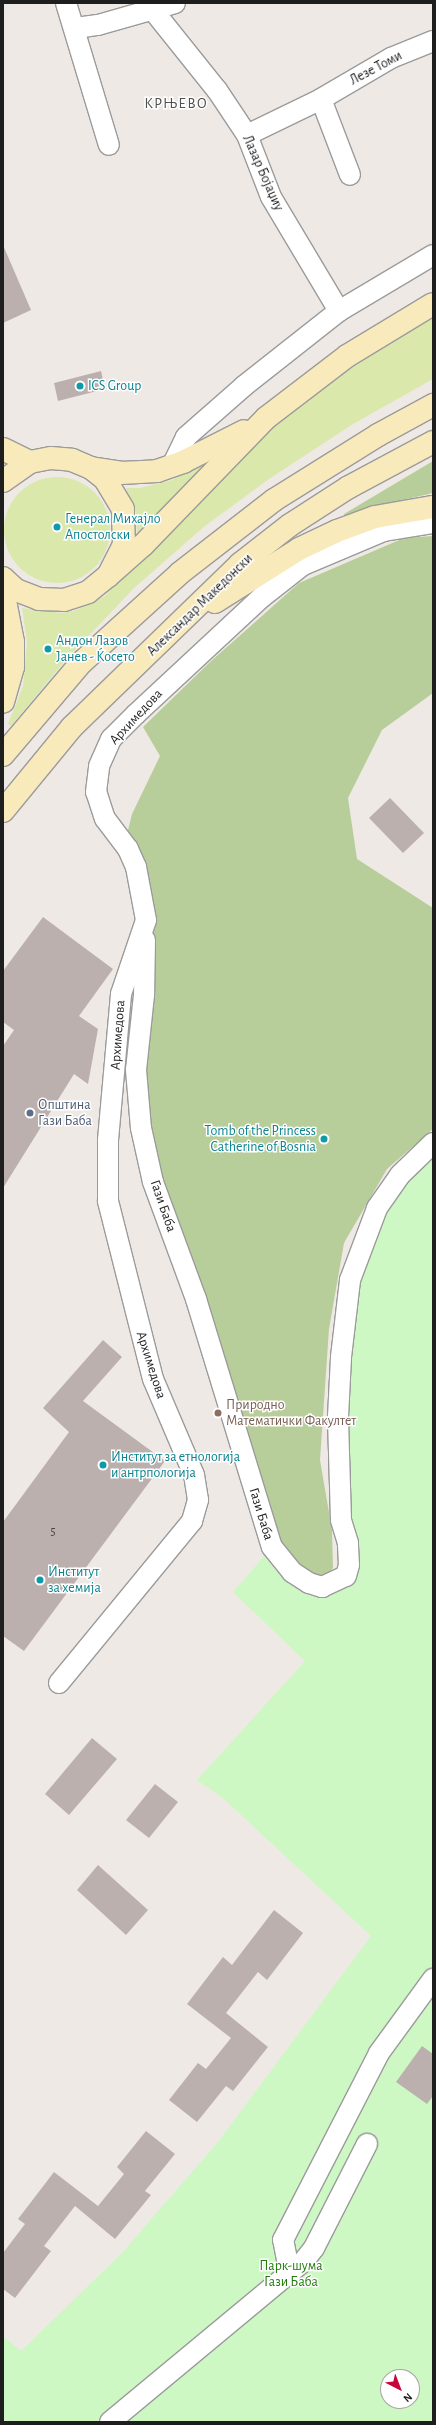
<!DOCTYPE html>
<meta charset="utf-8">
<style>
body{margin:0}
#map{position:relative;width:436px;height:2425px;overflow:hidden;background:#efe9e5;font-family:"Alegreya Sans",sans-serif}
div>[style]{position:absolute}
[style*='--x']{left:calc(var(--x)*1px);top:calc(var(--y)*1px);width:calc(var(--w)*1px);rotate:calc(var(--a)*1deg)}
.grass>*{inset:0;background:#dae8ac}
.round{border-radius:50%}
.forest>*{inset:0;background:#b7ce9a}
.park>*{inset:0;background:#cdf8c3}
.building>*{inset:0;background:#bcb0ae}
.roads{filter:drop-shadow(1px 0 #9b9b9b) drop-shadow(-1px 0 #9b9b9b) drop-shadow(0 1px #9b9b9b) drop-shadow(0 -1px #9b9b9b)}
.street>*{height:20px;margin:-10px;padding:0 10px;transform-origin:10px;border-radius:10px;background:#fff}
.secondary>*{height:22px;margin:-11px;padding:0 11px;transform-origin:11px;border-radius:11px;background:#f8eaba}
.dots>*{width:11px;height:11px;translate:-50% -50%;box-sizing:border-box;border:2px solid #fff;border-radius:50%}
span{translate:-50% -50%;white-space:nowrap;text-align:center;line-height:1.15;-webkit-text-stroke:3px #fff;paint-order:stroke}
.number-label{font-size:12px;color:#464242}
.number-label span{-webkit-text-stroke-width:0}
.street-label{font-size:14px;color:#1e1e1e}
.culture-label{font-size:14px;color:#0d838f}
.left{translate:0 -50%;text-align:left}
.right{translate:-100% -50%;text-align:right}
.service-label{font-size:14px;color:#4e5e75}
.education-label{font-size:14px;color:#785e54}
.park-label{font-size:14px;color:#237b0e}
.neighbourhood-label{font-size:15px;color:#515151;letter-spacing:1px}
.frame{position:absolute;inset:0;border:4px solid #1e1e1e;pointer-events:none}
.north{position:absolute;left:380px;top:2369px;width:40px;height:40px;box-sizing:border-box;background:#fff;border:1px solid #a5a5a5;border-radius:50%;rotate:138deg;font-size:11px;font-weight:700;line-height:16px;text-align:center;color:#1e1e1e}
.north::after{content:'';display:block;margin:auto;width:14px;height:18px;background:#c9043a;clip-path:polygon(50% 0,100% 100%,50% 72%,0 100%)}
</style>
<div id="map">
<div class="grass">
<div style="clip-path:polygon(433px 319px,433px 379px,353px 424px,269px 479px,205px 526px,134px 588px,65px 661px,11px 726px,8px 724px,23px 686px,27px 642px,22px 608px,61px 613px,74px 611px,105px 596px,168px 524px,292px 407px,419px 324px)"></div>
<div style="clip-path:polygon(204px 463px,207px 464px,142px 534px,137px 535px,136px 513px,126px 488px,140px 488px,172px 480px)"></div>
<div class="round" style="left:4px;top:477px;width:106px;height:106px"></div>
</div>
<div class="forest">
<div style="clip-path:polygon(433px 461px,433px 493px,377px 506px,345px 518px,344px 514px)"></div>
<div style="clip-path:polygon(433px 536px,433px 693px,382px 730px,348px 798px,357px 859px,433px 908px,433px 1129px,387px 1169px,344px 1243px,329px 1329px,320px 1460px,332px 1530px,333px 1568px,328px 1575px,316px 1578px,280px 1547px,156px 1164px,145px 1103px,148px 984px,154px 928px,148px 887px,127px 834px,132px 814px,160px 756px,143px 727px,210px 662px,299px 583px,404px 538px)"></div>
</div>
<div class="park">
<div style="clip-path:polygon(evenodd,433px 1147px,433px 2422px,3px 2422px,3px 2336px,21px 2351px,122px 2253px,218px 2142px,371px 1936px,224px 1799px,197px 1780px,305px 1661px,233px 1592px,272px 1547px,309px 1583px,346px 1576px,341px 1357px,373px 1223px,433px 1147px,388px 2377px,412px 2377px,412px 2401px,388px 2401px,388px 2377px)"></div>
</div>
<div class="building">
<div style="clip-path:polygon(3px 245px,31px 310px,3px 323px)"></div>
<div style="clip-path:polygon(101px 371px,105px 389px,58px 401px,54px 383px)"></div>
<div style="clip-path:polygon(390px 798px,424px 833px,403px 853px,369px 818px)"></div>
<div style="clip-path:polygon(43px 917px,113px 969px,79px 1016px,98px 1029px,88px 1084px,74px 1074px,3px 1188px,3px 1046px,14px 1030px,3px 1022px,3px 971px)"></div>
<div style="clip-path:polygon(103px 1340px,122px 1357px,83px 1401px,165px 1461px,24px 1651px,3px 1636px,3px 1522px,69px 1432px,43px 1408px)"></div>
<div style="clip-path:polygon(92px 1738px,117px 1759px,69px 1815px,45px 1794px)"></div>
<div style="clip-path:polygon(155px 1784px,178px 1802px,149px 1838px,126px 1820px)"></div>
<div style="clip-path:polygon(98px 1865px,148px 1910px,126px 1935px,77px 1890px)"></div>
<div style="clip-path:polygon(274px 1910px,303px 1933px,267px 1980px,258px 1972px,226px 2013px,268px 2047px,233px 2091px,226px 2086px,197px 2122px,169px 2100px,198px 2063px,206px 2069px,231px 2038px,187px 2004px,223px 1957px,232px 1965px)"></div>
<div style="clip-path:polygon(422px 2046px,433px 2054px,433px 2096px,427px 2104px,396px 2082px)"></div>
<div style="clip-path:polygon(146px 2131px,175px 2154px,145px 2191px,151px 2195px,115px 2239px,75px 2206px,44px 2246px,51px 2251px,15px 2298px,3px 2289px,3px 2253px,25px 2224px,18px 2219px,54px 2172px,98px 2206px,124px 2174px,117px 2167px)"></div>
</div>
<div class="roads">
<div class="street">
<div style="--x:66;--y:3;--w:148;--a:73.2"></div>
<div style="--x:152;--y:9;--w:104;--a:51.3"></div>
<div style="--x:217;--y:90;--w:54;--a:56.3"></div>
<div style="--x:247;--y:135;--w:66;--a:68.8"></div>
<div style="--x:271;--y:197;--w:133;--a:59.2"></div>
<div style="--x:76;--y:28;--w:22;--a:-8"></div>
<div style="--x:98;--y:25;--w:80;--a:-15.9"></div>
<div style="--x:321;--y:99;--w:81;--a:69.1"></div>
<div style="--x:247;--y:135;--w:82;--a:-25.9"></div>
<div style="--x:321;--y:99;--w:81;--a:-30.4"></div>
<div style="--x:391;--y:58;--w:45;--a:-22"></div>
<div style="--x:172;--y:466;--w:32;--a:-64"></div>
<div style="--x:186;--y:437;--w:77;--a:-41.3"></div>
<div style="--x:244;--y:386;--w:121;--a:-38.3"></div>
<div style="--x:339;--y:311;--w:109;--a:-30.8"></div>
<div style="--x:145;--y:940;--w:55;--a:91"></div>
<div style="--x:144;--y:995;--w:75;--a:96.1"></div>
<div style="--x:136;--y:1070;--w:58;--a:85.1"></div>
<div style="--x:141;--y:1128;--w:55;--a:77.5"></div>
<div style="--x:153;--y:1182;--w:125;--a:69.8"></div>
<div style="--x:196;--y:1299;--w:259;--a:73"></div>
<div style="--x:272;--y:1547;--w:32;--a:51"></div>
<div style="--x:292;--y:1572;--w:20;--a:33"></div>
<div style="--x:309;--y:1583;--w:14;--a:17"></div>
<div style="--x:322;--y:1587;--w:26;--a:-25"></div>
<div style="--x:346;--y:1576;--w:11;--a:-75"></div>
<div style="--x:349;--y:1565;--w:22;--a:-93"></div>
<div style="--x:348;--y:1543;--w:24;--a:-107"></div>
<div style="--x:341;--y:1520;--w:103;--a:-91.7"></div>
<div style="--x:338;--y:1417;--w:60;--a:-87.1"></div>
<div style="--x:341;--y:1357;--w:78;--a:-83.3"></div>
<div style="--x:350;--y:1280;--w:77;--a:-69.4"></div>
<div style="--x:377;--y:1208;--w:40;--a:-55.1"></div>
<div style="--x:400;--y:1175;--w:46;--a:-44.1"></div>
<div style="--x:59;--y:1683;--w:210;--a:-50.6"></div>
<div style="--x:192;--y:1521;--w:22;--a:-74"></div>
<div style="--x:198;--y:1500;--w:25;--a:-99"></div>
<div style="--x:194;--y:1475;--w:104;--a:-113.1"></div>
<div style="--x:153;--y:1379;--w:184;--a:-104.2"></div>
<div style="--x:108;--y:1201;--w:61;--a:-90"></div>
<div style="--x:108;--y:1140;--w:147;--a:-84.9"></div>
<div style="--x:121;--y:994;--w:78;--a:-71.3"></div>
<div style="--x:146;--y:920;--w:54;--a:-100.7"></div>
<div style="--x:136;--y:867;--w:20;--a:-114"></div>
<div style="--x:128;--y:849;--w:38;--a:-127"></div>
<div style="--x:105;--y:819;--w:28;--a:-108"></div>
<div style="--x:96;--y:792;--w:26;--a:-83"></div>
<div style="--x:99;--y:766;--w:30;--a:-66"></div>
<div style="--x:111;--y:739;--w:35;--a:-45"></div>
<div style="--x:136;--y:714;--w:172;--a:-42.9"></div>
<div style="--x:262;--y:597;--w:52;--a:-38"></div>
<div style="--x:303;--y:565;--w:88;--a:-22.8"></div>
<div style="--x:384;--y:531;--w:50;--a:-9.3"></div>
<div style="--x:290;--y:2275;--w:36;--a:-101"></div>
<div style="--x:283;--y:2240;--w:210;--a:-62.8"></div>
<div style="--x:379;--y:2053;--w:92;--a:-53.9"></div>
<div style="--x:110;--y:2422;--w:251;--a:-39.7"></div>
<div style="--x:303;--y:2262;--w:18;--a:-52"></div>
<div style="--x:314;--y:2248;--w:117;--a:-63"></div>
</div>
<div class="secondary">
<div style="--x:3;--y:449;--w:30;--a:26"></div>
<div style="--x:3;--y:481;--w:33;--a:-35"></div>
<div style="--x:30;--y:462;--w:21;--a:-11"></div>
<div style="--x:51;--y:458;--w:21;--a:5"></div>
<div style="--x:72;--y:460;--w:21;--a:23"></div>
<div style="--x:91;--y:468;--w:30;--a:9"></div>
<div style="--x:121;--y:473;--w:36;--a:-3"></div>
<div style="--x:157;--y:471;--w:28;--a:-19"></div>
<div style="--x:183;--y:462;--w:68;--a:-26.9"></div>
<div style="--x:108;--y:576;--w:47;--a:-41.5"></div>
<div style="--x:143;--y:545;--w:177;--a:-45.9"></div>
<div style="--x:266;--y:418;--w:102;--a:-37.4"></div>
<div style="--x:347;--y:356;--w:100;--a:-31.2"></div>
<div style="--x:3;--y:578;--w:18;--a:43"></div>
<div style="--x:16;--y:590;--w:25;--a:21"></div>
<div style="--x:39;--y:599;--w:25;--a:2"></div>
<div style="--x:64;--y:600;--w:25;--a:-18"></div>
<div style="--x:88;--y:592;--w:26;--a:-39"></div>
<div style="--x:108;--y:576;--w:36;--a:-63"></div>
<div style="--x:124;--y:544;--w:35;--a:-92"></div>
<div style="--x:123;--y:509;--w:35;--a:-121"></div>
<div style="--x:105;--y:479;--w:18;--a:-142"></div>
<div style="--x:3;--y:590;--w:53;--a:79.1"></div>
<div style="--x:13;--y:642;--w:25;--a:90"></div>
<div style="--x:13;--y:667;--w:36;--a:106"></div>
<div style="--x:215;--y:602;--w:99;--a:-32.2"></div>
<div style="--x:299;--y:549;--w:42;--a:-25.3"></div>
<div style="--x:337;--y:531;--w:40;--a:-20.2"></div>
<div style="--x:375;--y:517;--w:59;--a:-9.8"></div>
<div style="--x:3;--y:755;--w:122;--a:-49.7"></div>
<div style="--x:82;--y:662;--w:132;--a:-42.2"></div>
<div style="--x:180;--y:573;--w:119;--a:-37.8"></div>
<div style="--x:274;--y:500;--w:123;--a:-32"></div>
<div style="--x:378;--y:435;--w:63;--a:-28.6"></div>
<div style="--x:3;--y:811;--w:109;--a:-50.6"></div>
<div style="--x:72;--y:727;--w:234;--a:-44.1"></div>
<div style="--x:240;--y:564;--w:63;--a:-38"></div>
<div style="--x:290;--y:525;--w:70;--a:-32.8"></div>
<div style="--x:349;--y:487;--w:95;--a:-28.2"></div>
</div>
</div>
<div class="dots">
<div style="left:80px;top:386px;background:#0f9aa8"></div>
<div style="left:57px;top:527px;background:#0f9aa8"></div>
<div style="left:48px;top:649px;background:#0f9aa8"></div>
<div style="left:30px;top:1113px;background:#5c6f8a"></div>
<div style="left:324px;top:1139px;background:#0f9aa8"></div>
<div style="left:218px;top:1413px;background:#8d6e63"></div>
<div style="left:103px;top:1465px;background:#0f9aa8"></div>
<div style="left:40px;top:1580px;background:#0f9aa8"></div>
</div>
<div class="number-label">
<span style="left:53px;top:1532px">5</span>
</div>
<div class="street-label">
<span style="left:376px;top:68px;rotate:-28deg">Лезе Томи</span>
<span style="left:263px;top:173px;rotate:66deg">Лазар Бојаџиу</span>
<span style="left:200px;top:605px;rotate:-44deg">Александар Македонски</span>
<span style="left:136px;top:717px;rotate:-47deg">Архимедова</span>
<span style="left:118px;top:1035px;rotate:-86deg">Архимедова</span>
<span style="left:163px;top:1206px;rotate:71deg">Гази Баба</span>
<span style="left:151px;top:1365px;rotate:72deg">Архимедова</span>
<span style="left:261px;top:1514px;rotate:73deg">Гази Баба</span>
</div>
<div class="culture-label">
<span class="left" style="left:88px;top:386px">ICS Group</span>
<span class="left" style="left:65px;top:527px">Генерал Михајло<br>Апостолски</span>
<span class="left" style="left:56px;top:649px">Андон Лазов<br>Јанев - Ќосето</span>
<span class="right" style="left:316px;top:1139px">Tomb of the Princess<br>Catherine of Bosnia</span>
<span class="left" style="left:111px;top:1465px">Институт за етнологија<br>и антрпологија</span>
<span class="left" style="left:48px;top:1580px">Институт<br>за хемија</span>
</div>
<div class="service-label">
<span class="left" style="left:38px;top:1113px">Општина<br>Гази Баба</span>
</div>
<div class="education-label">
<span class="left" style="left:226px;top:1413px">Природно<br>Математички Факултет</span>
</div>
<div class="park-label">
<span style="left:291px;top:2274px">Парк-шума<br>Гази Баба</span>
</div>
<div class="neighbourhood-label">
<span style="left:176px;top:104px">КРЊЕВО</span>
</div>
<div class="frame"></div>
<div class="north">N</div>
</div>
